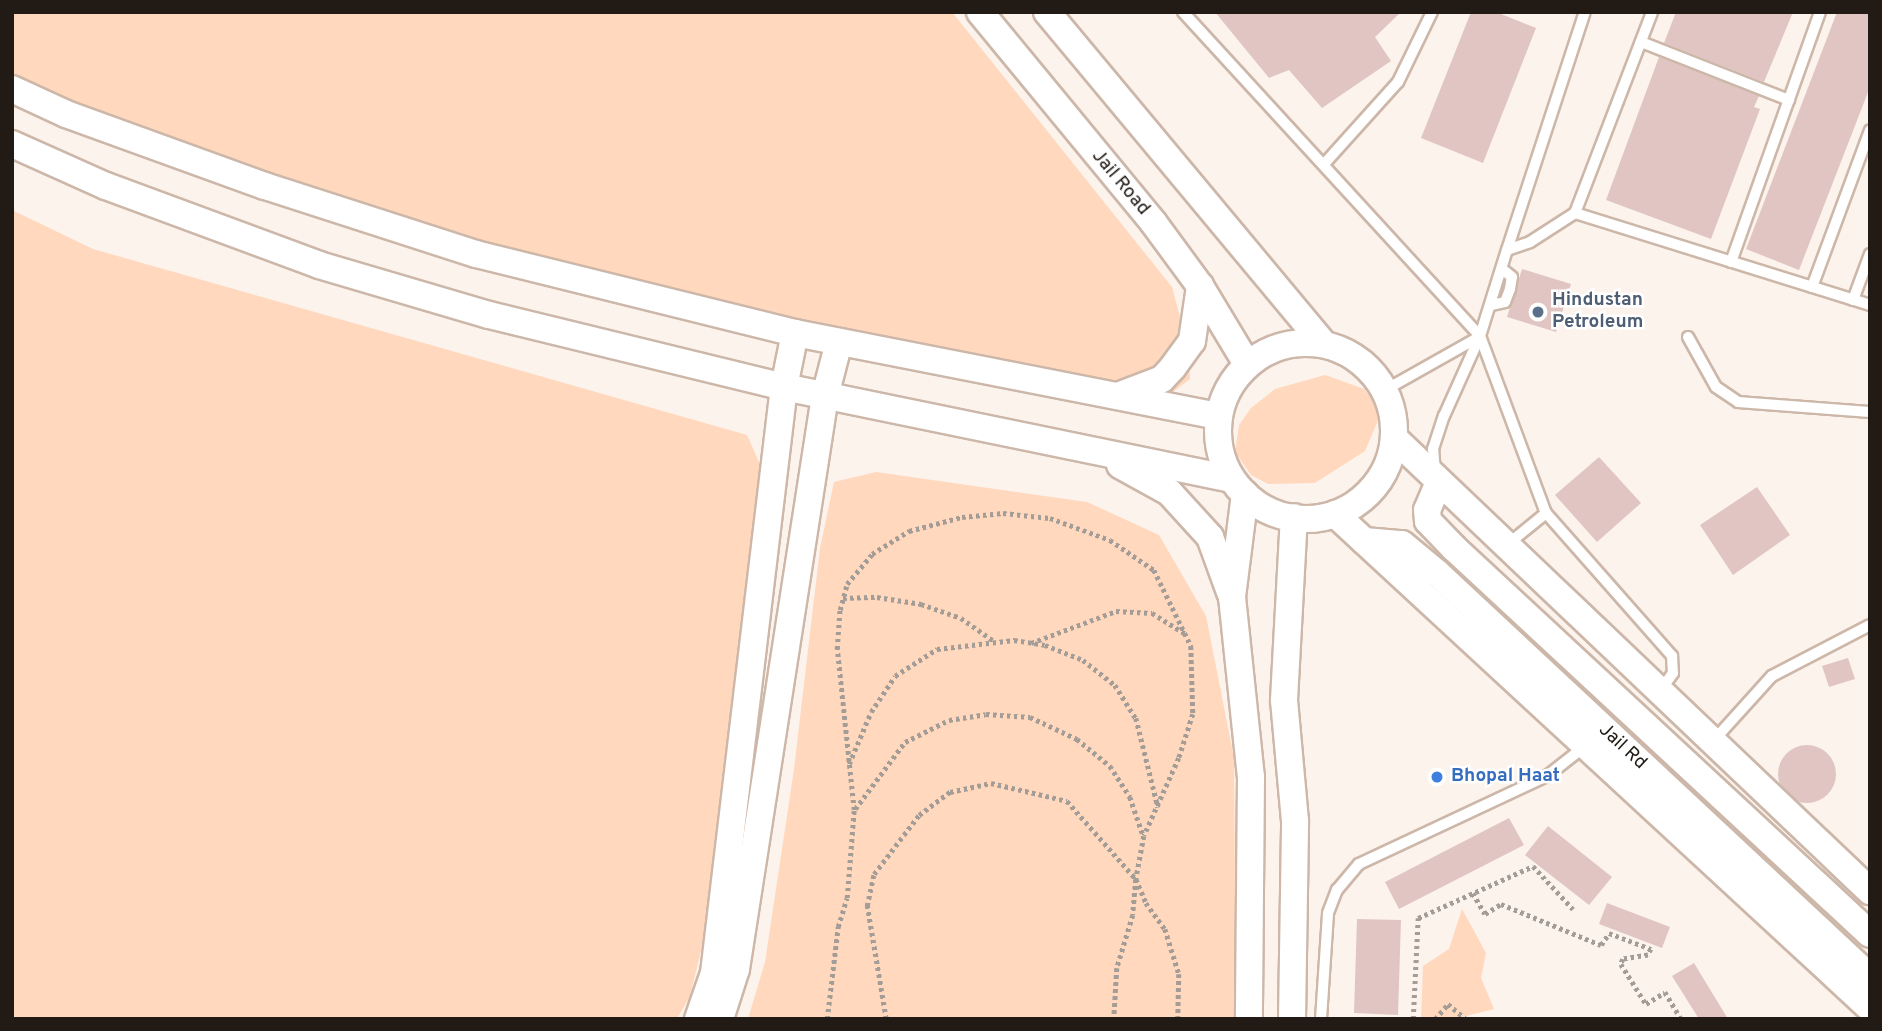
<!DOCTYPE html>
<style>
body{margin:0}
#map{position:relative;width:1882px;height:1031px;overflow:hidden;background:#fcf3ed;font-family:Overpass,sans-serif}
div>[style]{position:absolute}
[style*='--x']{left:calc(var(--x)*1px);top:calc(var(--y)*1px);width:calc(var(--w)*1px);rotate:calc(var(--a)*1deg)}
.green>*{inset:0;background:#ffd8bd}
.building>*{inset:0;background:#e0c5c3}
.round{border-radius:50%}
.path>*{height:4.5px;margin-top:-2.25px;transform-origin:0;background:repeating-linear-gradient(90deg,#a49c96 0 3.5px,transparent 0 7px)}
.roads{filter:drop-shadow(2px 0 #ccb7a9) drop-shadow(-2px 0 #ccb7a9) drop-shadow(0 2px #ccb7a9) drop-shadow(0 -2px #ccb7a9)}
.lane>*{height:10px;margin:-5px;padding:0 5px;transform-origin:5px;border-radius:5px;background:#fff}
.secondary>*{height:26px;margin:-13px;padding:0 13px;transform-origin:13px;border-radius:13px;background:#fff}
.secondary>.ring{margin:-13px;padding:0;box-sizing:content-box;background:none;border:26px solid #fff;border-radius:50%}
.dots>*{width:19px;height:19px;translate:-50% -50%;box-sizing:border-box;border:4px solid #fff;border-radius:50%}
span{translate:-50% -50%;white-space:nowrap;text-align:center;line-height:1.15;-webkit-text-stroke:5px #fff;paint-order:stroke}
.street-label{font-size:19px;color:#221b15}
.service-label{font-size:19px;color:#4e5e75;font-weight:700}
.left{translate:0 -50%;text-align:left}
.shop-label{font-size:19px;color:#366cbe;font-weight:700}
.frame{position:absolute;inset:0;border:14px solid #221b15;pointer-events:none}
</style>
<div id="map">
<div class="green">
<div style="clip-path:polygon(12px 12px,952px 12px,1172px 287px,1188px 347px,1190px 379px,1173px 392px,1145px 396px,728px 317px,122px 131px,12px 80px)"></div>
<div style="clip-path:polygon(12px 210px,93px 249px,747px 435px,771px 489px,717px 884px,690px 996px,677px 1019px,12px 1019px)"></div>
<div style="clip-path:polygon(1325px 375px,1364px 389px,1374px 402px,1379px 418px,1365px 451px,1315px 483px,1268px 484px,1251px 475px,1235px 452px,1239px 425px,1251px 408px,1275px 389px)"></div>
<div style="clip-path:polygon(876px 472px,1087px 502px,1159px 535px,1206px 616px,1234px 758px,1236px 1019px,748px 1019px,765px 962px,794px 769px,820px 548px,834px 482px)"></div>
<div style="clip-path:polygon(1462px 909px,1486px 953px,1481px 978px,1494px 1009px,1454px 1019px,1421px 1019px,1423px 966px,1449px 949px)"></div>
</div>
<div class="building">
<div style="clip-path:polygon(1215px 12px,1401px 12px,1375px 37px,1391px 61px,1322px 108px,1289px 70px,1269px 78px)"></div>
<div style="clip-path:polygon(1471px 12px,1496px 12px,1536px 28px,1483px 163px,1421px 138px)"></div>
<div style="clip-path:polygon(1676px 12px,1793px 12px,1764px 82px,1664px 43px)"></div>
<div style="clip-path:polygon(1837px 12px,1870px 12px,1870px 87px,1799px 270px,1746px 249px)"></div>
<div style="clip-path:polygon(1659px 57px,1759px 96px,1754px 107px,1760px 109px,1711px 239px,1606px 200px)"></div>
<div style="clip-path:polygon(1522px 269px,1571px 284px,1556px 332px,1507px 317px)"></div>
<div style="clip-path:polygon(1599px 457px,1641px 503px,1597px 542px,1555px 495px)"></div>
<div style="clip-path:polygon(1757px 487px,1790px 535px,1733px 575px,1700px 525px)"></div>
<div style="clip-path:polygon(1848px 658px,1855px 679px,1829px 687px,1822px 666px)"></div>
<div class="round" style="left:1778px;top:745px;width:58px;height:58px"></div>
<div style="clip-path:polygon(1509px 818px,1524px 845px,1399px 909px,1385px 882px)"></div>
<div style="clip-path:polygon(1548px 826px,1612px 877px,1589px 905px,1525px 855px)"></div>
<div style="clip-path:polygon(1607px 903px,1670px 927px,1662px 948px,1599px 924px)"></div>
<div style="clip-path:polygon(1357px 919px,1401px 920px,1398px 1015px,1354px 1013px)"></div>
<div style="clip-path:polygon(1694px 963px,1728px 1019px,1699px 1019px,1672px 976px)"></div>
</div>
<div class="path">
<div style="--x:843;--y:598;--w:34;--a:-2"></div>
<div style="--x:877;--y:597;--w:45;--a:9"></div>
<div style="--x:921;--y:604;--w:42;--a:19.3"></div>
<div style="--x:961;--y:618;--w:39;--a:35"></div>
<div style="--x:1031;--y:643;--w:91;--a:-20.6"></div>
<div style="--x:1116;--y:611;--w:36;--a:3"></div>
<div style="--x:1152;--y:613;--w:40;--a:32"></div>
<div style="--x:849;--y:764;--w:56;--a:-67.1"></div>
<div style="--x:871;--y:712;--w:43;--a:-56.3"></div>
<div style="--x:895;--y:676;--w:50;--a:-32.7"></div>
<div style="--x:937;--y:649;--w:78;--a:-6.7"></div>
<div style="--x:1014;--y:640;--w:31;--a:9"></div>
<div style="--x:1045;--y:645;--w:41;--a:21.5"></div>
<div style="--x:1083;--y:660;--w:41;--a:38"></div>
<div style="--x:1115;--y:685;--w:39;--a:58"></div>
<div style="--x:1136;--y:718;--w:92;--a:76.1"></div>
<div style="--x:855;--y:809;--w:84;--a:-53.3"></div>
<div style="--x:905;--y:742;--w:49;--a:-26.6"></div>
<div style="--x:949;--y:720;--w:37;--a:-9"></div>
<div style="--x:986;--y:714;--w:44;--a:3.9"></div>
<div style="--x:1030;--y:717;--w:52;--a:25.1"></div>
<div style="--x:1077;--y:739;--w:43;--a:39.3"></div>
<div style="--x:1110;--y:766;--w:37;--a:57"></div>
<div style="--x:1130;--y:797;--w:40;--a:71.1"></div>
<div style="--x:1473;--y:893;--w:24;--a:60"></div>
<div style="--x:1485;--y:914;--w:19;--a:-32"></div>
<div style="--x:1501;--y:904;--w:108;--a:22.3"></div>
<div style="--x:1601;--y:945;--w:14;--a:-56"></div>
<div style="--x:1609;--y:933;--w:45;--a:20.9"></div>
<div style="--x:1651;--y:949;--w:7;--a:117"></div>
<div style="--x:1648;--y:955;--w:25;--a:171"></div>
<div style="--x:1623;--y:959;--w:5;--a:112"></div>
<div style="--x:1621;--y:964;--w:47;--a:58"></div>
<div style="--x:1646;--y:1004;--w:22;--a:-32"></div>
<div style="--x:1665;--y:992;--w:31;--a:59"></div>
<div style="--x:827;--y:1019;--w:93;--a:-83.2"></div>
<div style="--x:838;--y:927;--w:30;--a:-73"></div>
<div style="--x:847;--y:898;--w:88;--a:-85.5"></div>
<div style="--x:854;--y:810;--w:162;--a:-96"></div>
<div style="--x:837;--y:649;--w:39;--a:-86"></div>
<div style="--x:840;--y:610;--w:27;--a:-75"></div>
<div style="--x:847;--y:584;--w:39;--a:-50"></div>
<div style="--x:872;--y:554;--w:44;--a:-31.9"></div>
<div style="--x:909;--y:531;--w:55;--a:-14.8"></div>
<div style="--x:962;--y:517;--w:41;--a:-5.6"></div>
<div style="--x:1003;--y:513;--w:47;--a:6.1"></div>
<div style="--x:1050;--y:518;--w:64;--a:20.1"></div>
<div style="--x:1110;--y:540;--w:53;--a:34.3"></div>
<div style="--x:1154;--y:570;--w:85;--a:64"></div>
<div style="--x:1191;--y:646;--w:68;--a:88.3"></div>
<div style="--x:1193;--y:714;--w:46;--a:107.7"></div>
<div style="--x:1179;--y:758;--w:85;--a:114.2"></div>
<div style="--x:1144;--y:836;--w:44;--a:100.5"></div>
<div style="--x:1136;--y:879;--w:26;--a:67"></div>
<div style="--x:1146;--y:903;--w:32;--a:54"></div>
<div style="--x:1165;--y:929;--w:47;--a:72.7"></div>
<div style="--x:1179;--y:974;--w:45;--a:91.3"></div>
<div style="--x:886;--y:1019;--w:115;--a:-99.5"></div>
<div style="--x:867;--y:906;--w:33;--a:-78"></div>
<div style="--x:874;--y:874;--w:74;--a:-52.7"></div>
<div style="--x:919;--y:815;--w:39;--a:-37"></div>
<div style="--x:950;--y:792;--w:42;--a:-12.4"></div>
<div style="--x:991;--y:783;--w:78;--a:13.3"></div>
<div style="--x:1067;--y:801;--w:104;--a:48.5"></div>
<div style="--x:1136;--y:879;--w:36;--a:95"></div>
<div style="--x:1133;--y:915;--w:55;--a:106.8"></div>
<div style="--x:1117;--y:968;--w:51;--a:93.4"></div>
<div style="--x:1413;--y:1019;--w:101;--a:-87.2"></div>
<div style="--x:1418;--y:918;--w:126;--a:-24.3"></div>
<div style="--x:1533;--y:866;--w:59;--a:47.1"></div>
<div style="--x:1435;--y:1019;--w:20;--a:-49"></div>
<div style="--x:1448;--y:1004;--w:23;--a:40"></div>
</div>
<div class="roads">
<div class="lane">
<div style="--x:1183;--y:12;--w:440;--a:47.5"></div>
<div style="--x:1480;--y:336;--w:189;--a:69.6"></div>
<div style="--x:1546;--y:513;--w:191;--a:48.6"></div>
<div style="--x:1672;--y:656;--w:17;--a:87"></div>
<div style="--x:1673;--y:673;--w:19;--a:126"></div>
<div style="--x:1641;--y:42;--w:159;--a:21.4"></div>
<div style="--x:1325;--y:163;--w:109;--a:-48"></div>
<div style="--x:1398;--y:82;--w:78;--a:-64.1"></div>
<div style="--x:1575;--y:213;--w:309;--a:17.3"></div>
<div style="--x:1507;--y:250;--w:250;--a:-71.9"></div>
<div style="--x:1731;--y:262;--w:265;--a:-70.4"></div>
<div style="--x:1812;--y:287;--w:167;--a:-69.7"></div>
<div style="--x:1853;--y:300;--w:49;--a:-69.7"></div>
<div style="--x:1491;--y:305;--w:14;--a:-12"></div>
<div style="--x:1505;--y:302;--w:14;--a:-69"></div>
<div style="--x:1510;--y:289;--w:12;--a:-81"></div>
<div style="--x:1512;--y:277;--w:13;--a:-141"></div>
<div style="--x:1688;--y:337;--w:57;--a:60.8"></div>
<div style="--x:1716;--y:387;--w:27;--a:34"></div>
<div style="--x:1738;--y:402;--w:132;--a:4.3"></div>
<div style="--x:1385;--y:390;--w:108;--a:-29.4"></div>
<div style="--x:1435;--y:471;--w:22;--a:-95"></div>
<div style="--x:1433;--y:449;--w:35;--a:-72"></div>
<div style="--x:1444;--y:416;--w:88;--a:-65.8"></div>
<div style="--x:1480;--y:336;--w:90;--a:-72.6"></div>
<div style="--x:1507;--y:250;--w:24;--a:-19"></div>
<div style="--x:1530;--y:242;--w:54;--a:-32.8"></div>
<div style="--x:1575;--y:213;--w:215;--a:-69"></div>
<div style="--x:1508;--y:544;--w:49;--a:-39.2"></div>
<div style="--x:1715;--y:739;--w:85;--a:-47.9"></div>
<div style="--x:1772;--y:676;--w:110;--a:-27.5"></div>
<div style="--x:1321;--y:1019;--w:106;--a:-86.2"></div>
<div style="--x:1328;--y:913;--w:25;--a:-69"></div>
<div style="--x:1337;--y:890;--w:34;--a:-50"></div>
<div style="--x:1359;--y:864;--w:208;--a:-25.1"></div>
<div style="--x:1547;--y:776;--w:47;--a:-38.1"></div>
</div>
<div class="secondary">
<div style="--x:980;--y:12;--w:272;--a:50.5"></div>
<div style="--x:1153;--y:222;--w:79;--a:53.7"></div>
<div style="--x:1200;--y:286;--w:91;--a:58.9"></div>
<div style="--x:1047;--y:12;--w:432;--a:50.2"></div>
<div style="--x:12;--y:89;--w:60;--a:24.8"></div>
<div style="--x:66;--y:114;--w:212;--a:19.9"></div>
<div style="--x:265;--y:186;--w:222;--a:17.9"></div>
<div style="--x:476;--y:254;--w:329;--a:13.9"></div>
<div style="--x:795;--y:333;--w:431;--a:11.1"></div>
<div style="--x:12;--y:144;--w:103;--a:24.1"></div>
<div style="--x:106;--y:186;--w:227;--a:20.3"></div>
<div style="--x:319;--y:265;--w:177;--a:16.4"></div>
<div style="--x:489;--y:315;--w:304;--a:13.7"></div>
<div style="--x:784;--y:387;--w:457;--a:11.6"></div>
<div class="ring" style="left:1218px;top:343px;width:150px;height:150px"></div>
<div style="--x:1118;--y:396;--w:47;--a:-21.1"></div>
<div style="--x:1162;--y:379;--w:16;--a:-47"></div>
<div style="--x:1173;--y:367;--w:32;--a:-54"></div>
<div style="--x:1192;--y:341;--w:56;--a:-81.7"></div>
<div style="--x:1395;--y:439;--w:656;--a:43.58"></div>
<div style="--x:1120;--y:465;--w:56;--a:28.9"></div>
<div style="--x:1169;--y:492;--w:61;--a:47.7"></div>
<div style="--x:1210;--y:537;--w:59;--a:70"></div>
<div style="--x:1439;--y:482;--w:30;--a:113"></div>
<div style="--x:1427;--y:510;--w:11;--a:85"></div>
<div style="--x:1428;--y:521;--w:37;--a:46"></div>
<div style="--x:1454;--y:548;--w:567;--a:42.86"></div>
<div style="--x:1245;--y:494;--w:104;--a:97.2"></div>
<div style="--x:1232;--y:597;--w:181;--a:84"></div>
<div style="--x:1251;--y:777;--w:242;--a:90.5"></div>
<div style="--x:1335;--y:514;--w:728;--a:42.72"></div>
<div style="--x:1364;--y:541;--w:38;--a:5"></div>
<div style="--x:1402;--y:544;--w:45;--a:39.6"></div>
<div style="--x:1437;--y:573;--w:592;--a:43.02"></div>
<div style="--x:698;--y:1019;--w:49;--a:-70.8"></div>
<div style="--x:714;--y:973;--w:590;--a:-83.19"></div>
<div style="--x:784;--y:387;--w:55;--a:-78.5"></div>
<div style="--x:720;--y:1019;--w:52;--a:-72.3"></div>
<div style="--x:736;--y:969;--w:580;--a:-81.17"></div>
<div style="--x:825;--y:396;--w:56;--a:-75.5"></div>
<div style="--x:1292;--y:1019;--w:198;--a:-89.1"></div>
<div style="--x:1295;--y:821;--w:121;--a:-95.2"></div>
<div style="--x:1284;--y:700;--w:183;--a:-86.9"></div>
</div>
</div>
<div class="dots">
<div style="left:1538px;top:312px;background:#5c6f8a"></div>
<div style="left:1437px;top:777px;background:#3f7fe0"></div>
</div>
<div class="street-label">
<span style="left:1120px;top:183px;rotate:50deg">Jail Road</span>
<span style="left:1622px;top:747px;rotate:43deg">Jail Rd</span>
</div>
<div class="service-label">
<span class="left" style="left:1552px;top:312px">Hindustan<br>Petroleum</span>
</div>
<div class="shop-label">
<span class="left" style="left:1451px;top:777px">Bhopal Haat</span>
</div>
<div class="frame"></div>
</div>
